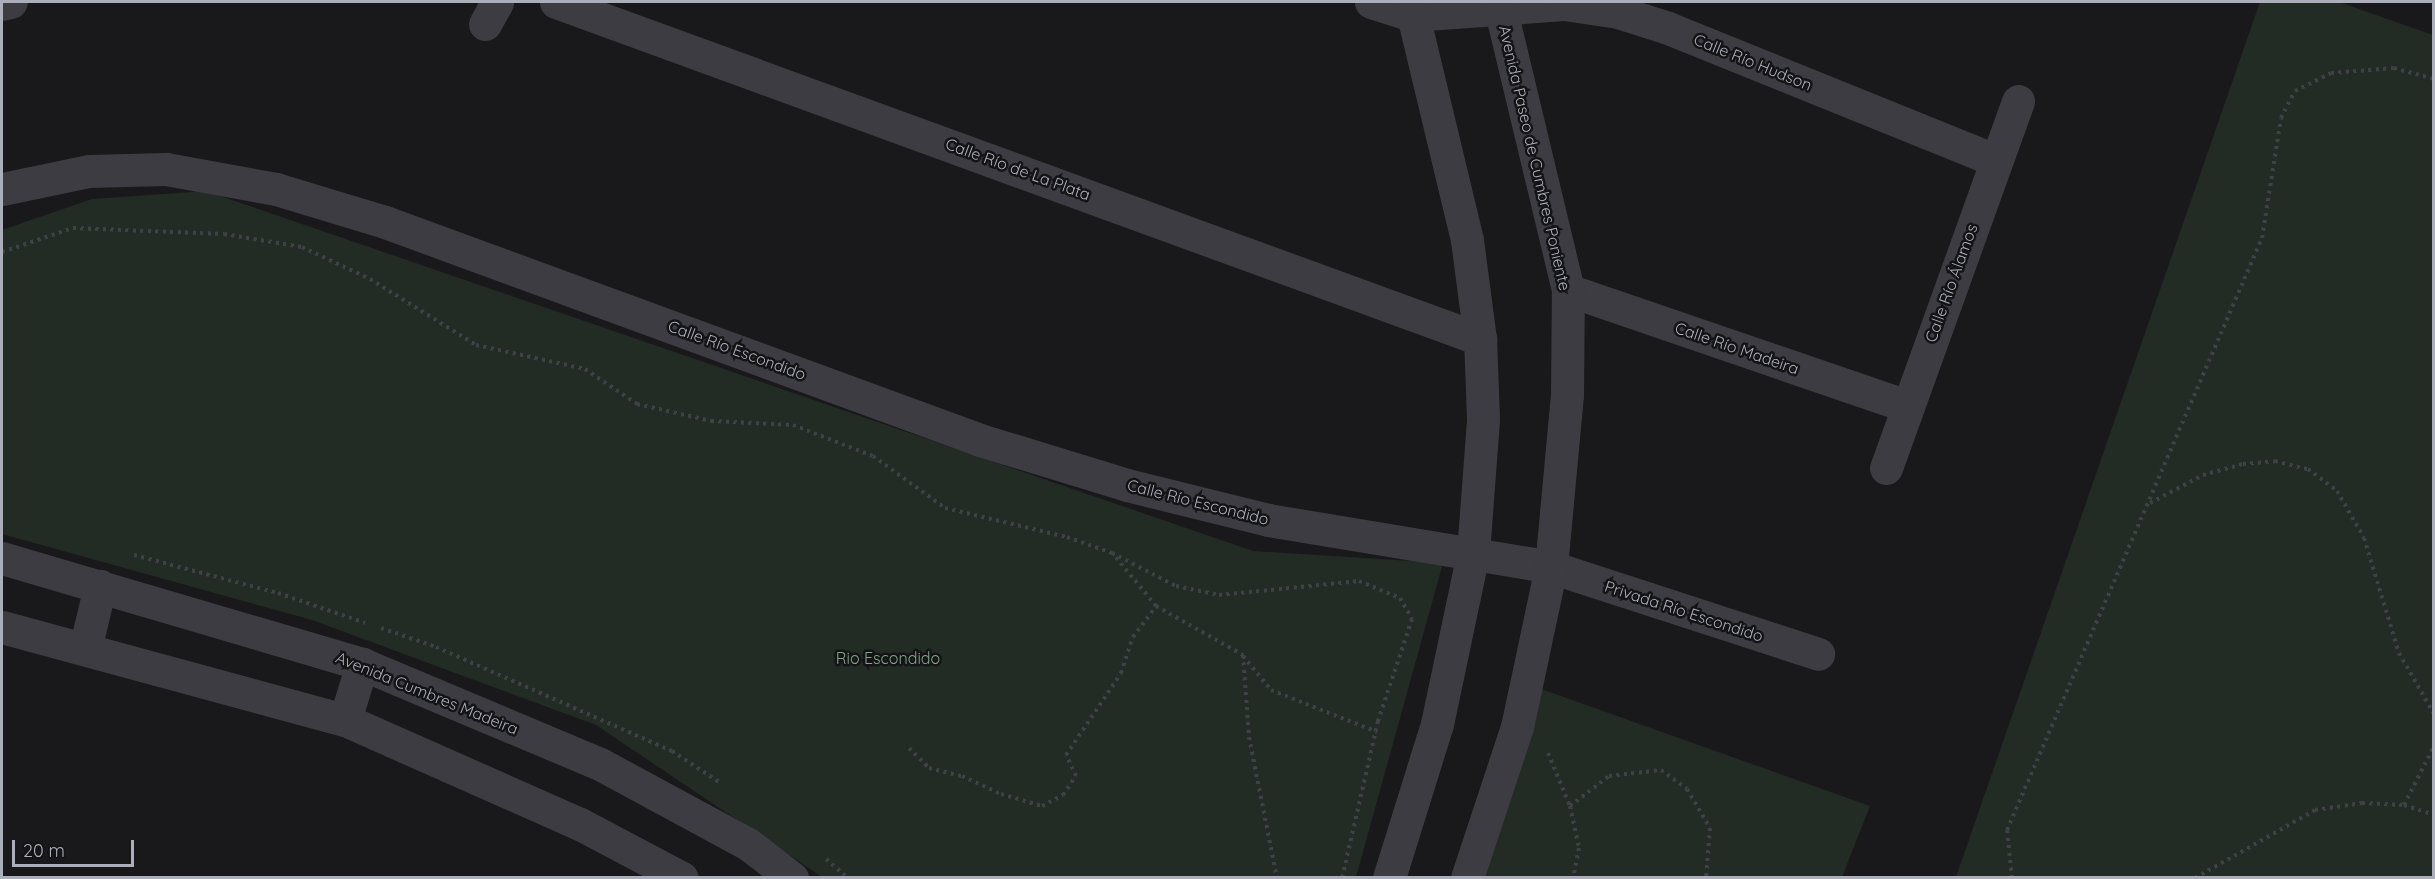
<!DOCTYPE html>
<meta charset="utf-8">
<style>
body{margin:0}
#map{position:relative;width:2435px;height:879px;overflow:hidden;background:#19191b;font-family:Quicksand,sans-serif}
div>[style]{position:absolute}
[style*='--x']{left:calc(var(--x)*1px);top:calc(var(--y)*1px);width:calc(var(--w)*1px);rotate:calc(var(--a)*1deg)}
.green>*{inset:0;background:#232b25}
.path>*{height:4px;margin-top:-2px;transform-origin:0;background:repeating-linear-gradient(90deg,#404147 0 3px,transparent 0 7.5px)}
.minor>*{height:33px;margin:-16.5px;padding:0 16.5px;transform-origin:16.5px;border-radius:16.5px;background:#3c3c42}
.tertiary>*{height:33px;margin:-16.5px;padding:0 16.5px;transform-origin:16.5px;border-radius:16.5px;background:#3c3c42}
span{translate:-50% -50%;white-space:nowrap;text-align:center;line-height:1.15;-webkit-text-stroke:5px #141416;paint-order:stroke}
.street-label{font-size:16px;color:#acaeba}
.park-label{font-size:16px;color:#84a48a}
.frame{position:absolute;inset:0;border:3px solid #acaeba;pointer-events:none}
.scale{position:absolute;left:12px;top:840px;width:122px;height:27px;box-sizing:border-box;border:3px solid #acaeba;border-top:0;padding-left:8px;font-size:18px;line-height:21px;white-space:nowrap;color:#acaeba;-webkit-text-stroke:4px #141416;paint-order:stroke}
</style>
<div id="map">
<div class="green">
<div style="clip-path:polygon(2260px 2px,2339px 2px,2433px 35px,2433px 877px,1956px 877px)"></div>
<div style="clip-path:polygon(206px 191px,1253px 551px,1443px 563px,1356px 877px,822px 877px,596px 725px,312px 620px,2px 534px,2px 230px,92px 199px)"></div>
<div style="clip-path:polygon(1530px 685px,1870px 806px,1842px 877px,1468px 878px)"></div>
</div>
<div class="path">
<div style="--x:2;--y:252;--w:75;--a:-18.7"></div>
<div style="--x:73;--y:228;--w:151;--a:2.3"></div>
<div style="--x:224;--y:234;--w:79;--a:9.5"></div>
<div style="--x:302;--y:247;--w:75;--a:25.2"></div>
<div style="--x:370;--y:279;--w:125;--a:31.9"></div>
<div style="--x:476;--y:345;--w:112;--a:12.4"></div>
<div style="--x:585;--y:369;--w:63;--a:33.9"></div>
<div style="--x:637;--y:404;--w:76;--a:12.9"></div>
<div style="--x:711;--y:421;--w:82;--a:2.8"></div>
<div style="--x:793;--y:425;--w:86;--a:21.2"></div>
<div style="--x:873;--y:456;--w:89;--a:35.8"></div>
<div style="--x:945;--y:508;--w:125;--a:13.4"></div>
<div style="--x:1067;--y:537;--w:48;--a:19.6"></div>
<div style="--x:1112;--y:553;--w:72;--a:27.3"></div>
<div style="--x:1176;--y:586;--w:44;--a:11.8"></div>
<div style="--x:1219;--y:595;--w:141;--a:-5.7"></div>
<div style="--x:1359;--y:581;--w:44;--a:22.5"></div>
<div style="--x:1400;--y:598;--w:24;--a:60"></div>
<div style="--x:1412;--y:619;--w:108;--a:108.4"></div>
<div style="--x:1378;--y:721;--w:161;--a:102.9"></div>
<div style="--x:2150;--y:503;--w:60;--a:-27.8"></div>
<div style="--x:2203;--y:475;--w:41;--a:-15.4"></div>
<div style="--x:2243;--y:464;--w:32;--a:-5"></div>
<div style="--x:2275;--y:461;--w:34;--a:14"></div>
<div style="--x:2308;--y:469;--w:36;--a:37"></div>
<div style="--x:2337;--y:491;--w:54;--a:60.1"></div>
<div style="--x:2364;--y:538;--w:120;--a:73.1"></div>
<div style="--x:2399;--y:653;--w:70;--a:60.2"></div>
<div style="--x:134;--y:555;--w:149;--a:14.8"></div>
<div style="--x:278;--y:593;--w:92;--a:19"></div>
<div style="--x:1156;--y:606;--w:100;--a:29.4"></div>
<div style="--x:1243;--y:655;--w:82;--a:85.8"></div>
<div style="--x:1249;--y:737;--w:144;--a:78.8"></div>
<div style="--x:381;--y:628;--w:58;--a:19.1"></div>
<div style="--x:436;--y:647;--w:258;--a:23.8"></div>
<div style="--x:672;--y:751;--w:60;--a:33.4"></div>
<div style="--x:1243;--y:656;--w:44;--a:50.5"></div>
<div style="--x:1271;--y:690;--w:114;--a:21.6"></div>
<div style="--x:909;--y:748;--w:28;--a:45"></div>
<div style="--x:929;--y:768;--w:34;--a:14"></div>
<div style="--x:962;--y:776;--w:43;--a:24.8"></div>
<div style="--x:1001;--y:794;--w:43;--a:16.3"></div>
<div style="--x:1042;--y:806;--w:24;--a:-28"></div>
<div style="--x:1063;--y:795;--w:23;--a:-56"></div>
<div style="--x:1076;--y:776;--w:23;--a:-115"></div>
<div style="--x:1066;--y:755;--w:99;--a:-56.1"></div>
<div style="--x:1121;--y:673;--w:38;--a:-72"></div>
<div style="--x:1133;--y:637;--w:39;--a:-53"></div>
<div style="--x:1156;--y:606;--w:66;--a:-129.5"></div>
<div style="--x:1548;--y:753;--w:57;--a:67.5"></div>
<div style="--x:1570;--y:806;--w:43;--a:77.9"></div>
<div style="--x:1579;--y:848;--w:31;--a:101"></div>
<div style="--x:2404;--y:805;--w:66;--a:-63"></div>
<div style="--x:1570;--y:806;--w:49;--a:-37.6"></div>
<div style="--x:1609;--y:776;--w:52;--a:-6.6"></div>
<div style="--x:1661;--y:770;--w:32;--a:36"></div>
<div style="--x:1687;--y:789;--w:45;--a:59.5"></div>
<div style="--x:1710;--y:828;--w:50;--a:94.6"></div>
<div style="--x:826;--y:859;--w:29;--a:41"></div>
<div style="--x:2012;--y:878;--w:48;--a:-95.9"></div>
<div style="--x:2007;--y:830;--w:645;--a:-66.7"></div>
<div style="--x:2262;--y:238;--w:121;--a:-81"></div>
<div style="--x:2281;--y:118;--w:30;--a:-63"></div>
<div style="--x:2295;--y:91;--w:40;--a:-26.6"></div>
<div style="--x:2331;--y:73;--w:63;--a:-4.5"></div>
<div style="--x:2394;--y:68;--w:41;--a:15.4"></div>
<div style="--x:2195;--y:878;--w:138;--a:-29.5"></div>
<div style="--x:2315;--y:810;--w:48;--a:-8.5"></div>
<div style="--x:2362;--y:803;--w:42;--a:2.7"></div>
<div style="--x:2404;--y:805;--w:32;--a:18"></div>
</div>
<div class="minor">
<div style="--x:556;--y:2;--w:984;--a:20.04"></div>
<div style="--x:1371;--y:2;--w:43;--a:17.6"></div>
<div style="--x:1412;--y:15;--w:152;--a:-4.1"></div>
<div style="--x:1564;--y:4;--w:55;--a:8.4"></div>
<div style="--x:1618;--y:12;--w:52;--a:17.7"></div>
<div style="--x:1668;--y:28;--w:353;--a:22"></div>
<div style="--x:2;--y:4;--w:9;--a:-13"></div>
<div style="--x:485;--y:24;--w:25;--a:-61"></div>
<div style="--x:2;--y:189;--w:89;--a:-11.7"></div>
<div style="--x:89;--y:171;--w:77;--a:-1.5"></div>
<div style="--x:166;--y:169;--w:112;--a:10.3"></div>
<div style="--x:276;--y:189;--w:114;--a:16.8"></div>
<div style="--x:385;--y:222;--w:634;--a:20.12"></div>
<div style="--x:980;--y:440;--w:154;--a:17"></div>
<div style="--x:1127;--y:485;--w:145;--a:13.9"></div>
<div style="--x:1268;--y:520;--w:287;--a:9.4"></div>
<div style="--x:1551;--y:567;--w:281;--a:18"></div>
<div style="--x:1568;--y:290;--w:357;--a:18.9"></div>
<div style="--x:1886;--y:468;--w:390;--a:-70.2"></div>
</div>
<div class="tertiary">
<div style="--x:2;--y:558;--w:375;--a:16.4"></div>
<div style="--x:362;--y:664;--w:258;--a:22.8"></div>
<div style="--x:600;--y:764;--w:168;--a:28.4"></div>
<div style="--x:748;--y:844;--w:56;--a:37.7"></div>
<div style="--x:2;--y:627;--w:355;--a:15.2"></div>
<div style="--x:345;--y:720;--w:257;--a:23.9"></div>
<div style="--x:580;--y:824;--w:115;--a:27.9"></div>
<div style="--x:85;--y:649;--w:65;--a:-76.6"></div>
<div style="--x:345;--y:720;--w:59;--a:-73.1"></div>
<div style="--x:1389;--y:878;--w:161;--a:-72.7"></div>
<div style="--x:1437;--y:724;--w:175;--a:-78.1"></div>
<div style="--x:1473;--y:553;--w:134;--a:-85.7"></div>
<div style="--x:1483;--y:419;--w:80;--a:-92.1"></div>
<div style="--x:1480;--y:339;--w:100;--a:-97.5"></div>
<div style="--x:1467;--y:240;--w:245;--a:-103.5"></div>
<div style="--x:1467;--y:878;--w:159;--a:-71.7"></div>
<div style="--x:1517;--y:727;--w:164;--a:-78"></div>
<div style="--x:1551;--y:567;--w:173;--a:-84.7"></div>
<div style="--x:1567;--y:395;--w:105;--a:-89.5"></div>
<div style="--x:1568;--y:290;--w:296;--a:-103.5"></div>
</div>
<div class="street-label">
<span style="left:1753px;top:62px;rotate:22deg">Calle Río Hudson</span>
<span style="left:1535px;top:158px;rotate:77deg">Avenida Paseo de Cumbres Poniente</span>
<span style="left:1018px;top:169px;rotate:20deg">Calle Río de La Plata</span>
<span style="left:1951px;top:283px;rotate:-70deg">Calle Río Álamos</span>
<span style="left:1737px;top:348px;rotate:19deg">Calle Río Madeira</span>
<span style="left:737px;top:350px;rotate:20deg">Calle Río Escondido</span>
<span style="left:1198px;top:502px;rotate:14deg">Calle Río Escondido</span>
<span style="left:1684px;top:611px;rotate:18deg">Privada Río Escondido</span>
<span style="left:427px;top:693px;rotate:22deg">Avenida Cumbres Madeira</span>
</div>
<div class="park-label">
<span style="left:888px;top:658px">Rio Escondido</span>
</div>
<div class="frame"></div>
<div class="scale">20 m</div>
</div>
